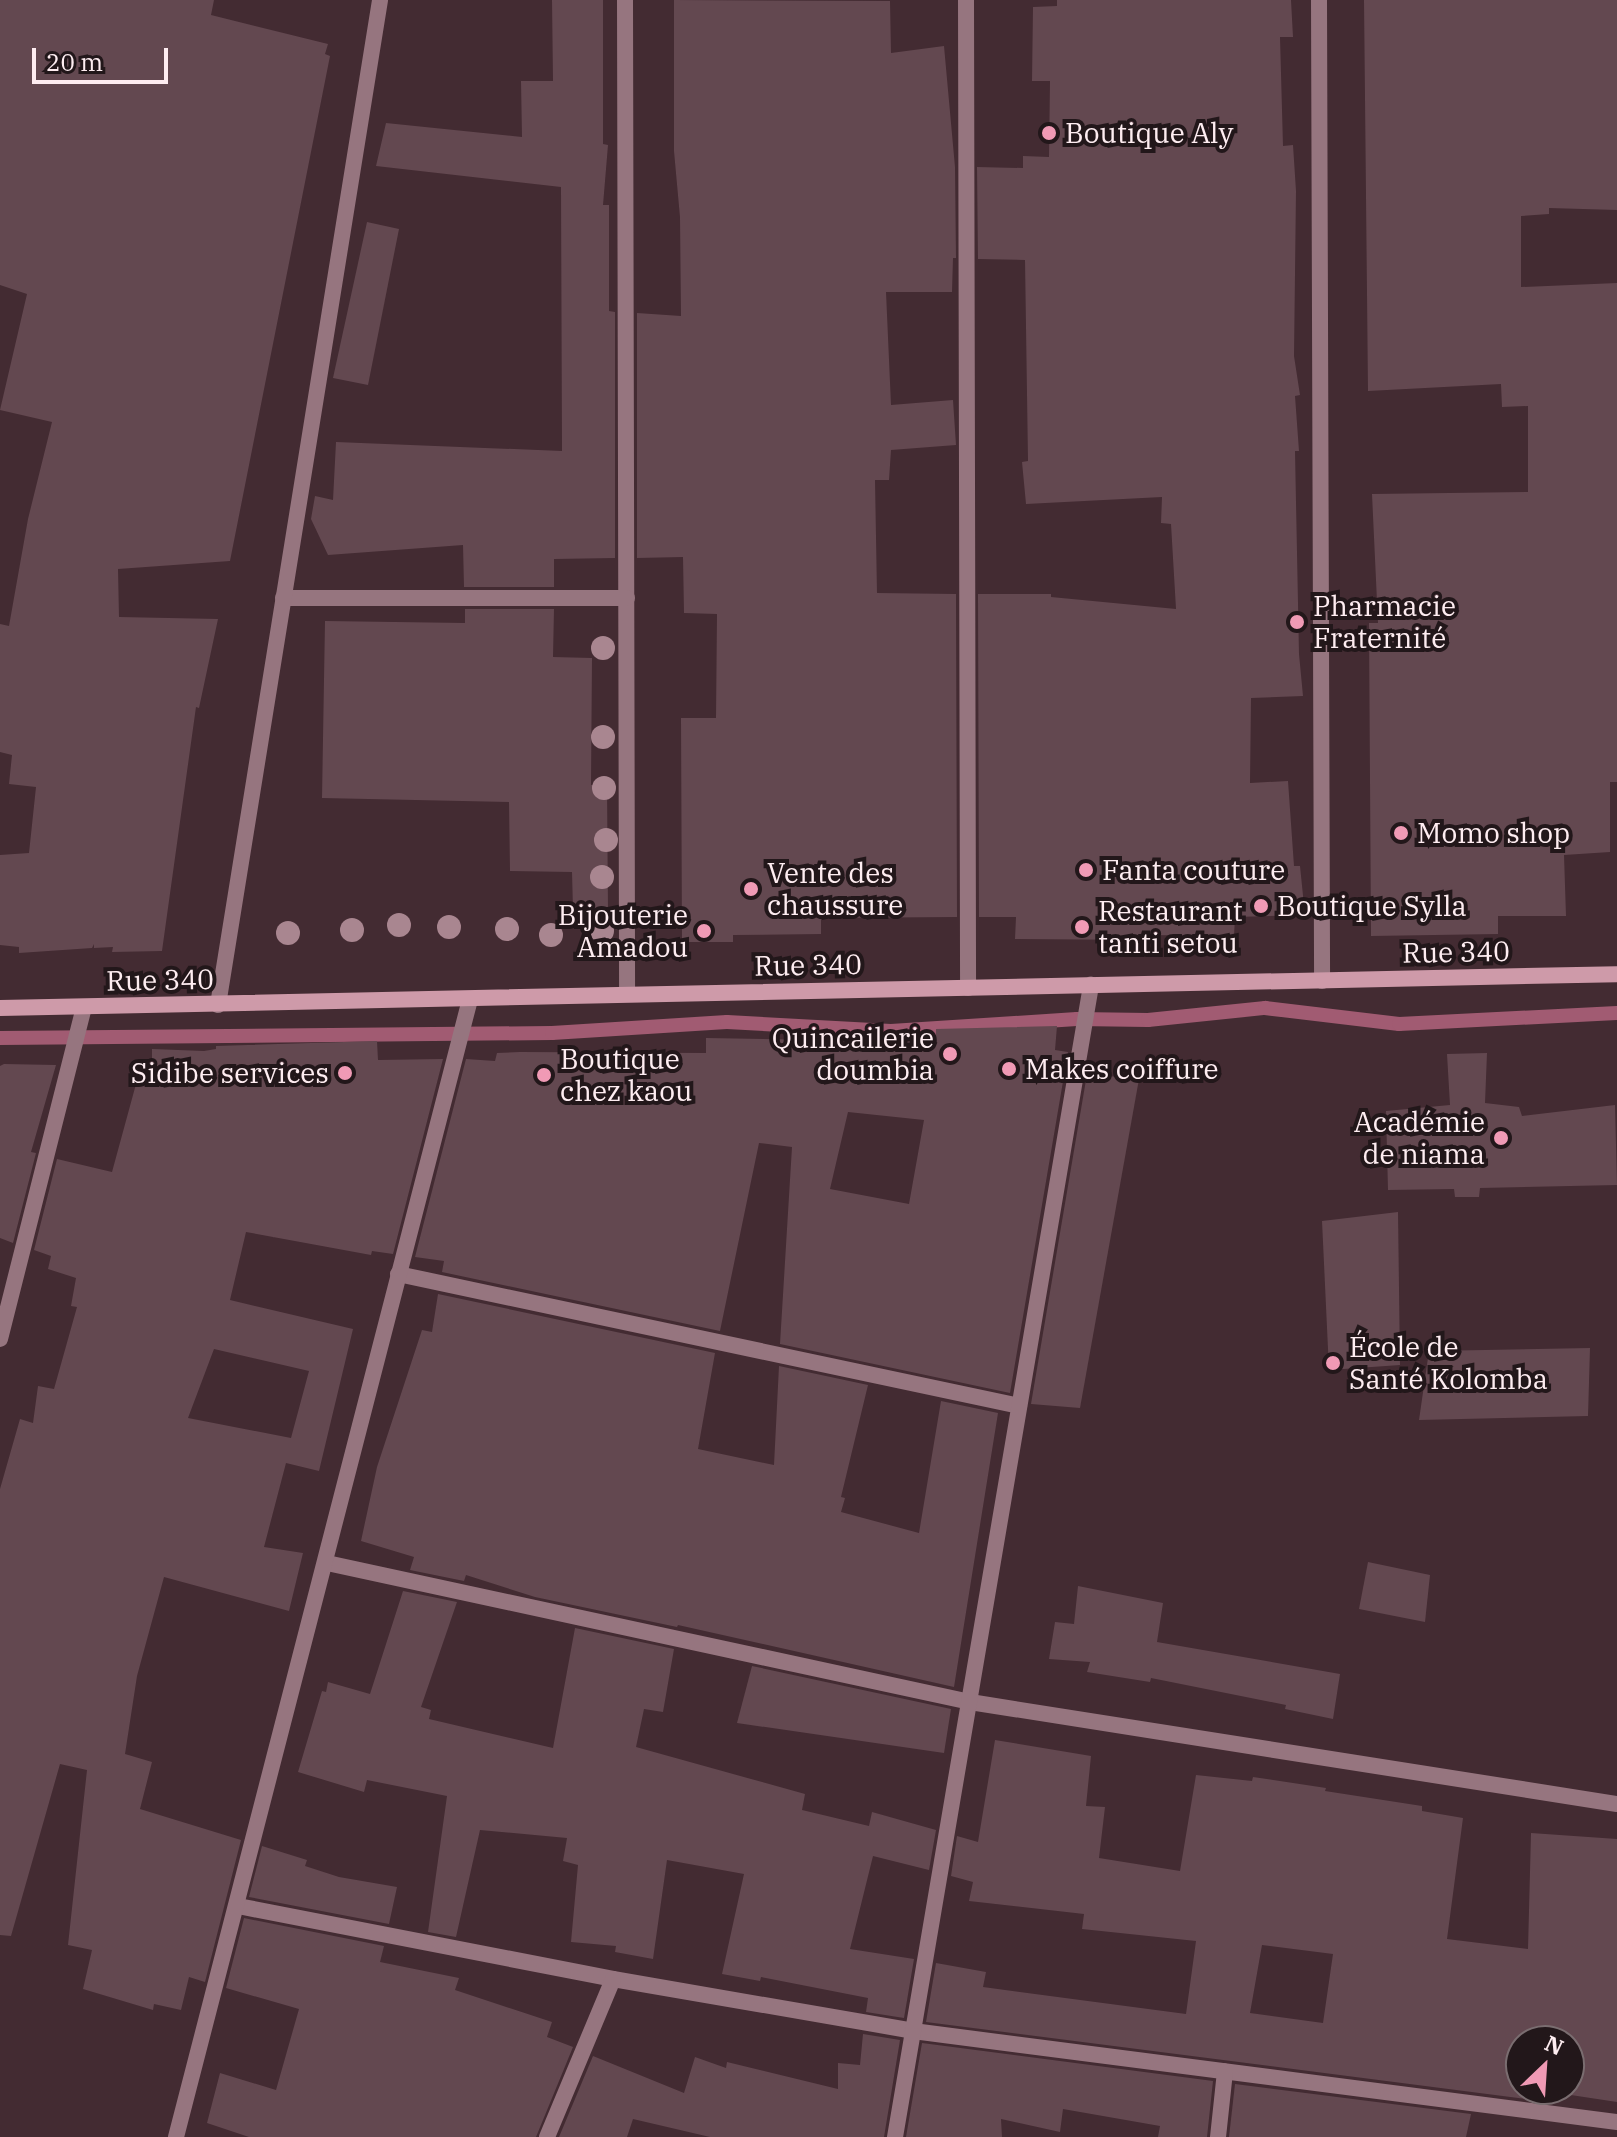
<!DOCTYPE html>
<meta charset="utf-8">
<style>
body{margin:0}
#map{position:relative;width:1617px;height:2137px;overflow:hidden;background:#432b32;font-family:"IBM Plex Serif",serif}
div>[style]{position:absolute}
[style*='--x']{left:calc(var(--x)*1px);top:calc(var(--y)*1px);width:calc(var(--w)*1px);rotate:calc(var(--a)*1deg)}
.stream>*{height:14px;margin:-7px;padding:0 7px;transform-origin:7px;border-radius:7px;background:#a15b72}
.building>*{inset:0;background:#634850}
.street>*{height:16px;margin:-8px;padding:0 8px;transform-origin:8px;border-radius:8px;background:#96757f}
.secondary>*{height:16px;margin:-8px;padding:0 8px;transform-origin:8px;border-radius:8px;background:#ce9aa9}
.trees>*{width:24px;height:24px;margin:-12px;border-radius:50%;background:#a98690}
.dots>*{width:22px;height:22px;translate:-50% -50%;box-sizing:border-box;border:4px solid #22171a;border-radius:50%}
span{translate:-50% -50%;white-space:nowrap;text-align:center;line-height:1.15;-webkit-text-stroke:8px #22171a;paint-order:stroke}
.poi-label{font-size:28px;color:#feedf1}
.left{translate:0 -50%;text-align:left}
.right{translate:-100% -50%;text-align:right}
.street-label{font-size:28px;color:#feedf1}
.north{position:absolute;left:1505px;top:2025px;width:80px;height:80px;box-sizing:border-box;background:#22171a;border:2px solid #7a6d70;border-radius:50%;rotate:25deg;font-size:22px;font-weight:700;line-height:32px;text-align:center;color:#feedf1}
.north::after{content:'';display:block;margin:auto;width:28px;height:36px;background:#f09ab5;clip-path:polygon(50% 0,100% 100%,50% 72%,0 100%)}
.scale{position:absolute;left:32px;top:48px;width:136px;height:36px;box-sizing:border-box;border:4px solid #feedf1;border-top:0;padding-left:10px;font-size:24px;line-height:28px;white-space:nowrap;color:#feedf1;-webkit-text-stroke:6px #22171a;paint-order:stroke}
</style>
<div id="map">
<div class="stream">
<div style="--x:0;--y:1038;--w:552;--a:-0.52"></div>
<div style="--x:552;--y:1033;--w:175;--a:-3.6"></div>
<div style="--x:727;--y:1022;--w:164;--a:3.1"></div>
<div style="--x:891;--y:1031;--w:186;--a:-3.7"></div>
<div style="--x:1077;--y:1019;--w:71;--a:0.8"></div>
<div style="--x:1148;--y:1020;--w:118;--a:-5.9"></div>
<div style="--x:1265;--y:1008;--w:135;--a:6.8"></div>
<div style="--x:1399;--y:1024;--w:218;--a:-2.9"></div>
</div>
<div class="building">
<div style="clip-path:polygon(0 0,214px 0,211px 15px,328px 44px,325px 54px,330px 56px,230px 561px,118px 569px,119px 617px,218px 619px,199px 708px,196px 707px,162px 951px,112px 952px,113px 947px,94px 948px,94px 944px,92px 948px,19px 953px,19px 947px,0 945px,0 855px,29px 853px,36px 787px,9px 784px,12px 755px,0 752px,0 624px,9px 626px,28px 519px,52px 422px,0 410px,27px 294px,0 285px)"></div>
<div style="clip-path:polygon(552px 0,603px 0,603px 144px,608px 145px,603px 205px,609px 205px,609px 311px,615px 312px,615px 558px,554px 559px,554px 587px,464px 587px,463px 545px,328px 555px,311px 519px,315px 496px,333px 500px,336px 442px,562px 451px,561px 187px,376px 166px,386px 123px,522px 137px,521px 81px,553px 81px)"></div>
<div style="clip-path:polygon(674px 0,890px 1px,891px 53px,944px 46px,955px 167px,956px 258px,953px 258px,952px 292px,886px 292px,891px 405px,953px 400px,956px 445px,891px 450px,889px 480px,875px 480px,877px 593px,956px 594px,957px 917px,821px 918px,821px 934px,733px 935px,733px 942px,682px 942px,681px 718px,716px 718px,717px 614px,684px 613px,683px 557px,637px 558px,637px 313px,681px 316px,680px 217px,674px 151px)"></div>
<div style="clip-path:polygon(1057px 0,1291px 0,1293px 37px,1280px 37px,1283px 146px,1293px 145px,1296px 191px,1294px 356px,1300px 395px,1295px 396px,1299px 451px,1295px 451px,1299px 654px,1303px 696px,1251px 698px,1250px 783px,1288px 781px,1294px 866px,1300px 866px,1305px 915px,1235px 917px,1234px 936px,1148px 935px,1148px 940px,1015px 939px,1016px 917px,979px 917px,978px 594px,1051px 594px,1051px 597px,1176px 609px,1171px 524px,1161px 523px,1162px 497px,1026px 504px,1022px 462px,1028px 461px,1025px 260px,978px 259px,977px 167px,1023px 168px,1023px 156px,1049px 157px,1050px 81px,1032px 81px,1033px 7px,1057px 6px)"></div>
<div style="clip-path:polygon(1364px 0,1617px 0,1617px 210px,1549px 208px,1549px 214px,1521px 216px,1521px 287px,1617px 283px,1617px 782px,1610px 782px,1610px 852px,1564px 855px,1566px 916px,1498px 916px,1498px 934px,1371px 936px,1369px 623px,1378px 623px,1372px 494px,1528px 492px,1528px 406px,1502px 407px,1501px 384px,1368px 391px)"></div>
<div style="clip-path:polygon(367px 222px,399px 229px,368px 385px,333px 378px)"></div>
<div style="clip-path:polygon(465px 609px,554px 609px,553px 657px,592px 658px,591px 785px,607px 785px,608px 910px,573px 910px,572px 872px,510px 871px,509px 802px,322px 798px,325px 621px,465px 623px)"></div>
<div style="clip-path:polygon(evenodd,1057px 1026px,1055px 1050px,1068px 1052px,1010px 1393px,780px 1344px,792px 1147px,759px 1143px,720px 1331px,442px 1272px,444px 1261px,415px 1257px,466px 1059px,495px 1061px,497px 1053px,520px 1052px,706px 1053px,706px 1038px,936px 1042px,936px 1029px,1057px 1026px,848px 1112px,924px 1120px,909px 1204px,830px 1189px,848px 1112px)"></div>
<div style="clip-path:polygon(evenodd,377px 1041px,378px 1060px,443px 1059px,393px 1254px,372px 1251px,371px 1255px,246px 1232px,230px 1300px,353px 1329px,319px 1471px,286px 1463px,264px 1547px,303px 1553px,289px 1611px,164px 1577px,137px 1676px,125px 1754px,152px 1762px,140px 1809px,241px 1840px,205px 1982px,189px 1977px,181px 2010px,154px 2004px,153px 2010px,83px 1989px,92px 1950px,68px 1945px,87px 1770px,60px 1764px,11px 1936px,0 1935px,0 1489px,20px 1419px,33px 1423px,38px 1386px,54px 1389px,77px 1307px,71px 1306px,76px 1278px,48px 1269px,51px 1256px,34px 1250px,57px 1159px,112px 1172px,142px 1062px,152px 1061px,152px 1049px,204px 1051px,216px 1049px,216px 1046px,377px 1041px,214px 1349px,309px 1371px,291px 1438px,188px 1418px,214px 1349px)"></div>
<div style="clip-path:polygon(1487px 1053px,1485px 1103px,1519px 1107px,1522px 1116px,1615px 1105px,1617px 1185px,1480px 1188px,1479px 1197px,1455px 1197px,1454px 1189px,1388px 1190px,1386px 1111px,1450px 1105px,1447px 1054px)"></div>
<div style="clip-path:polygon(4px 1064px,56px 1065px,31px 1152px,36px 1153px,13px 1243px,0 1238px,0 1066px)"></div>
<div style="clip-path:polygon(1087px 1074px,1139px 1079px,1080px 1408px,1031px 1404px)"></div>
<div style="clip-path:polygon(1398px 1212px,1400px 1365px,1329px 1370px,1322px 1221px)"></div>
<div style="clip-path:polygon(438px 1294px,715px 1353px,698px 1449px,774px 1465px,779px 1366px,868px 1385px,841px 1497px,845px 1498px,841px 1512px,919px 1533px,941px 1401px,998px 1413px,954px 1687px,678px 1625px,677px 1627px,535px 1597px,466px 1575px,464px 1581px,410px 1570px,414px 1557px,361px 1541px,377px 1467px,422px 1330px,432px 1332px)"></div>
<div style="clip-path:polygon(1590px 1348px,1588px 1416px,1419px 1420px,1429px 1351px)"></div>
<div style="clip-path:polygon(1368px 1562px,1430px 1575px,1425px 1622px,1359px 1609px)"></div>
<div style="clip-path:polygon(1078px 1586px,1163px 1603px,1157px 1642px,1340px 1674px,1333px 1719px,1285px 1709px,1286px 1705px,1151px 1678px,1150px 1682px,1087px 1672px,1090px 1662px,1049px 1659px,1055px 1622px,1074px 1624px)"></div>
<div style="clip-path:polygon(403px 1591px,457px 1602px,421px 1707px,431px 1710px,429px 1719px,553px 1748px,575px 1628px,674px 1649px,663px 1712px,644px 1709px,636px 1747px,805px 1794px,802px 1810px,869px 1826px,872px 1812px,936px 1830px,929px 1870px,873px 1856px,850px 1949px,914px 1959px,904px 2018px,866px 2012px,868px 1998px,761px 1977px,760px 1981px,722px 1974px,744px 1874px,667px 1860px,653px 1959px,615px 1952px,616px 1946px,571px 1942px,578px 1865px,563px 1861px,567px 1838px,480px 1830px,456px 1937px,428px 1932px,447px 1796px,367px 1780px,364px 1792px,298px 1772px,322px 1691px,326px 1692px,328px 1682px,370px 1694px)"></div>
<div style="clip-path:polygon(752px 1666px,951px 1709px,944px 1753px,737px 1723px)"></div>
<div style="clip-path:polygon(evenodd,995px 1740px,1091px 1756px,1086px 1806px,1105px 1807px,1099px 1858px,1180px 1871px,1196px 1775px,1252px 1781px,1253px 1777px,1326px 1788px,1325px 1791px,1422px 1806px,1422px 1811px,1463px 1818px,1447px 1939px,1528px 1949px,1531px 1833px,1617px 1839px,1617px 2102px,1551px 2092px,1550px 2102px,926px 2022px,936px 1963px,986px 1972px,983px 1987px,1186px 2014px,1196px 1941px,1082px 1929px,1084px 1914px,969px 1901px,973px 1882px,951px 1876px,957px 1836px,978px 1842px,995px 1740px,1262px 1945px,1333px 1954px,1323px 2023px,1250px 2013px,1262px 1945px,995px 1740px,1521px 2041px,1569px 2041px,1569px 2089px,1521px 2089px,1521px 2041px)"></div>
<div style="clip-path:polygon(262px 1846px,307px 1860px,305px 1866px,339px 1877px,397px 1887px,389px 1924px,249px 1897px)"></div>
<div style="clip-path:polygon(244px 1918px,384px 1946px,380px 1962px,459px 1978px,455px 1990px,552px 2022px,547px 2037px,573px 2047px,536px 2137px,249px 2137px,207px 2123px,220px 2073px,276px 2090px,299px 2009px,226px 1988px)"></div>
<div style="clip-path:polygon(863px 2034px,900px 2040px,884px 2137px,710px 2137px,633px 2119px,627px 2137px,559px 2137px,593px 2056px,684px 2093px,695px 2057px,726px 2068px,727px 2062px,838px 2089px,838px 2063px,860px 2065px)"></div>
<div style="clip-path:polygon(922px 2043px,1213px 2081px,1207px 2137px,1158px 2137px,1160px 2126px,1063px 2109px,1060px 2132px,1001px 2119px,1002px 2137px,906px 2137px)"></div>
<div style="clip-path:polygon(1235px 2084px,1471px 2114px,1466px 2137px,1229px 2137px)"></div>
</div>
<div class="street">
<div style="--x:625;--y:0;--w:994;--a:89.88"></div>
<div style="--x:966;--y:0;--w:988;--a:89.88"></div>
<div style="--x:1319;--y:0;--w:981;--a:89.82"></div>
<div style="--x:283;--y:598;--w:344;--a:0"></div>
<div style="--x:218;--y:1005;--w:1018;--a:-80.84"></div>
<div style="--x:398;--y:1274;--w:635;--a:12"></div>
<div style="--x:0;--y:1339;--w:342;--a:-75.8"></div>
<div style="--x:327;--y:1563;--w:658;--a:12.2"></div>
<div style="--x:970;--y:1702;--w:655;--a:8.96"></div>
<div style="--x:238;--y:1906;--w:382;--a:11"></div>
<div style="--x:613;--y:1979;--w:304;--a:9.8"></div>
<div style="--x:913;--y:2031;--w:710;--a:7.37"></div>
<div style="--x:176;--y:2137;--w:1175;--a:-75.51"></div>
<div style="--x:547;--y:2137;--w:171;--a:-67.3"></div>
<div style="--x:895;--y:2137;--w:1169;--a:-80.34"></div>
<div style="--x:1218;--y:2137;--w:66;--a:-83.9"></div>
</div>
<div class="secondary">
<div style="--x:0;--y:1008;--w:1617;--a:-1.2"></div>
</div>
<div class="trees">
<div style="left:603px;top:648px"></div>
<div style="left:603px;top:737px"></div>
<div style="left:604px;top:788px"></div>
<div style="left:606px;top:840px"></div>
<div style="left:602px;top:877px"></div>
<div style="left:399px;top:925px"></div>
<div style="left:449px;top:927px"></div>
<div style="left:507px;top:929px"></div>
<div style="left:352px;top:930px"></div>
<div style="left:602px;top:931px"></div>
<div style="left:288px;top:933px"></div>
<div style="left:551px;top:935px"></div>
</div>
<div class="dots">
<div style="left:1049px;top:133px;background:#f09ab5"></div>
<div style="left:1297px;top:622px;background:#f09ab5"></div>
<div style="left:1401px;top:833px;background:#f09ab5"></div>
<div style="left:1086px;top:870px;background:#f09ab5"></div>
<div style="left:751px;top:889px;background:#f09ab5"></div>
<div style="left:1261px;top:906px;background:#f09ab5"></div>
<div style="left:1082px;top:927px;background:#f09ab5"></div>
<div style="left:704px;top:931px;background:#f09ab5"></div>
<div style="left:950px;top:1054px;background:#f09ab5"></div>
<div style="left:1009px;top:1069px;background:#f09ab5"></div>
<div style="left:345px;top:1073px;background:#f09ab5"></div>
<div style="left:544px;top:1075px;background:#f09ab5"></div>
<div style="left:1501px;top:1138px;background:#f09ab5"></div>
<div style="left:1333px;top:1363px;background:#f09ab5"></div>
</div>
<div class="poi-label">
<span class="left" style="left:1065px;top:133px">Boutique Aly</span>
<span class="left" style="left:1313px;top:622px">Pharmacie<br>Fraternité</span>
<span class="left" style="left:1417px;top:833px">Momo shop</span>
<span class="left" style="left:1102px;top:870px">Fanta couture</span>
<span class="left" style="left:767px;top:889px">Vente des<br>chaussure</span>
<span class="left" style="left:1277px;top:906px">Boutique Sylla</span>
<span class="left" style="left:1098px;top:927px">Restaurant<br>tanti setou</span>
<span class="right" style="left:688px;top:931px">Bijouterie<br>Amadou</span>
<span class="right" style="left:934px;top:1054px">Quincailerie<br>doumbia</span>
<span class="left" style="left:560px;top:1075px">Boutique<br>chez kaou</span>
<span class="left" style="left:1025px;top:1069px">Makes coiffure</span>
<span class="right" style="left:329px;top:1073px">Sidibe services</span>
<span class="right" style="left:1485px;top:1138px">Académie<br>de niama</span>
<span class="left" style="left:1349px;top:1363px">École de<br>Santé Kolomba</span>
</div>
<div class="street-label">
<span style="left:1456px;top:952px;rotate:-1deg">Rue 340</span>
<span style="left:808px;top:965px;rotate:-1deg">Rue 340</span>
<span style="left:160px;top:980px;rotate:-1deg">Rue 340</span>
</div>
<div class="north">N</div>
<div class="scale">20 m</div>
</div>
